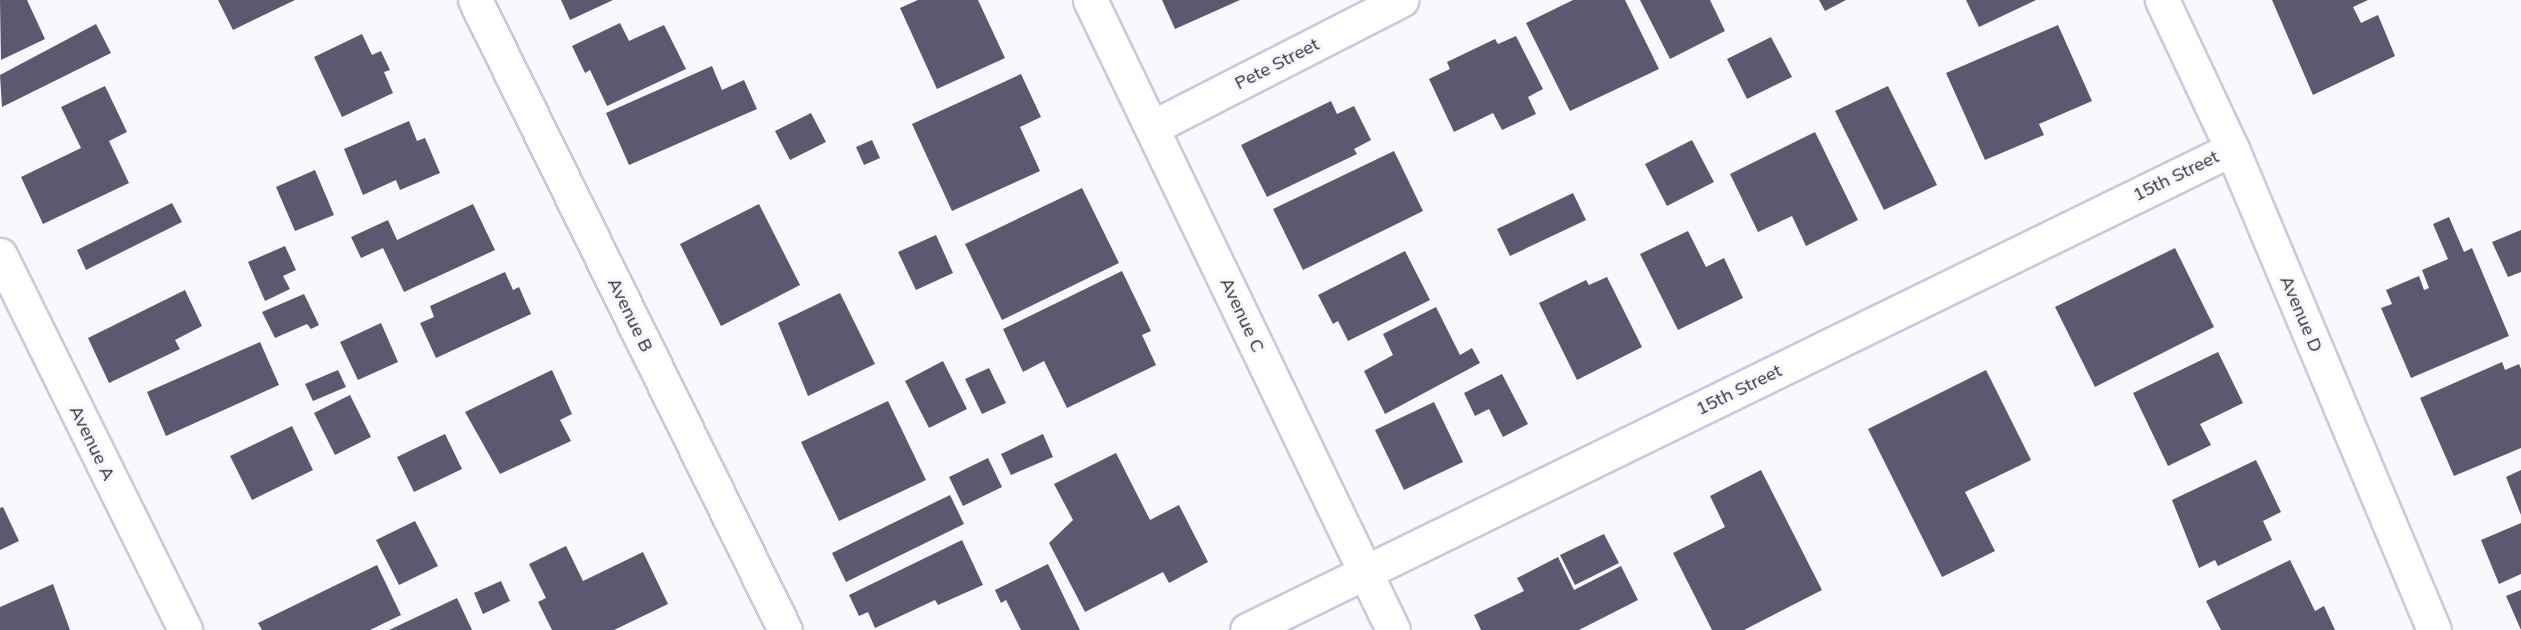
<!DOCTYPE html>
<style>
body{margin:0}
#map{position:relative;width:2521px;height:630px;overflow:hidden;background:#f9f8fe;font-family:Mulish,sans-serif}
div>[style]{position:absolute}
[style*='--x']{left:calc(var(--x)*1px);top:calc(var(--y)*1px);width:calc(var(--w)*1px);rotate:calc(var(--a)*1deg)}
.building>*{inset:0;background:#5c5870}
.roads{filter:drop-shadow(2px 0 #cbc8e3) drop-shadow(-2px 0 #cbc8e3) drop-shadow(0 2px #cbc8e3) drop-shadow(0 -2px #cbc8e3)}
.minor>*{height:33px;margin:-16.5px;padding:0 16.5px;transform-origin:16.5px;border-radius:16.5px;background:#fff}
span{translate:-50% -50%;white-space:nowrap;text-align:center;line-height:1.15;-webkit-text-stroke:6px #f9f8fe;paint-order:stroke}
.street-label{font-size:18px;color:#2b2a35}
</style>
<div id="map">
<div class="building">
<div style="clip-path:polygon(0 0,27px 0,45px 39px,1px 60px)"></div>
<div style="clip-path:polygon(218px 0,295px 0,233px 30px)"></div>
<div style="clip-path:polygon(561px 0,613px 0,570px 20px)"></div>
<div style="clip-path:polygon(918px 0,978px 0,1005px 58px,937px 89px,900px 8px)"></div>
<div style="clip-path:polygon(1162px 0,1240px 0,1175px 29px)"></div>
<div style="clip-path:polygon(1573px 0,1625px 0,1659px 69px,1570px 111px,1526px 23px)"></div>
<div style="clip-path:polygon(1640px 0,1710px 0,1725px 31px,1670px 59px)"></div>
<div style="clip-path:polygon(1819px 0,1846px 0,1825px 11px)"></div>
<div style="clip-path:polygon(1966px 0,2036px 0,1979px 27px)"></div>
<div style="clip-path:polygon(2272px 0,2368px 0,2353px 7px,2361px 23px,2378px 15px,2395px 56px,2313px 95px)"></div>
<div style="clip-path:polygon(620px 23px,629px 41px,664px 25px,686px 69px,607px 106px,590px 70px,585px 73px,572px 46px)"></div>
<div style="clip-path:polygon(96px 24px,111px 53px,2px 107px,0 75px)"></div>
<div style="clip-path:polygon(2058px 25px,2092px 101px,2039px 124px,2044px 135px,1985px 160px,1946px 73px)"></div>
<div style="clip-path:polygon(362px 34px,372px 55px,381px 51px,390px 70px,384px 72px,393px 93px,342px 117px,314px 57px)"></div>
<div style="clip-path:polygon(1516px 36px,1543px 89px,1528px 97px,1536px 114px,1502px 130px,1493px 113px,1454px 132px,1429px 79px,1450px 69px,1447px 62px,1495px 39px,1498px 44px)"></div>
<div style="clip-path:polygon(1771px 37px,1792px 77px,1747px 99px,1727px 59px)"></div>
<div style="clip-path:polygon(712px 66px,722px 90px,744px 80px,757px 109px,629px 165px,606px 113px)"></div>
<div style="clip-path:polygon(1021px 74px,1041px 117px,1020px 127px,1040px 171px,952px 211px,912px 124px)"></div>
<div style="clip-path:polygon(105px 86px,127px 132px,109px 141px,129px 183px,43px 224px,21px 177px,81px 148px,61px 107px)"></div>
<div style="clip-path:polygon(1888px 86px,1937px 185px,1884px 210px,1835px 111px)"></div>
<div style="clip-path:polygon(1331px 101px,1337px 114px,1354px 106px,1371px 140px,1354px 149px,1357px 154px,1267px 197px,1241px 145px)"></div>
<div style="clip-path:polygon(811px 113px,826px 142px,790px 160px,775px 131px)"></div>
<div style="clip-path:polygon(409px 121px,417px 141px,425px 138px,440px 173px,400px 190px,396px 180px,363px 195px,344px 149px)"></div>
<div style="clip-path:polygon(1815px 132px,1858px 220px,1806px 246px,1792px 216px,1758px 232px,1730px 174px)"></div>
<div style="clip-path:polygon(872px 140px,880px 158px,864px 165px,856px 147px)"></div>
<div style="clip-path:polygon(1692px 140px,1714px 182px,1667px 206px,1645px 164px)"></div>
<div style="clip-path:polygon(1394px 151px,1423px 211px,1303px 270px,1273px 209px)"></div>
<div style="clip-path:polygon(315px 170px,334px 215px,295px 231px,276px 187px)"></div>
<div style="clip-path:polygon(1082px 188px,1119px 263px,1002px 320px,965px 244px)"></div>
<div style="clip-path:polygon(1573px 193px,1586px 220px,1510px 256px,1497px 229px)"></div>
<div style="clip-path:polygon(172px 203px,182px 222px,86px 270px,77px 250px)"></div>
<div style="clip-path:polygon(473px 204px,495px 250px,404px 292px,383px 248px,361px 258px,351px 237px,388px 220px,397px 240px)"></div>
<div style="clip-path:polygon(759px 204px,800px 285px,721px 326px,680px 244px)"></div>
<div style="clip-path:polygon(2449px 217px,2464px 252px,2472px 248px,2509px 336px,2411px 378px,2381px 308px,2392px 304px,2386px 290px,2419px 276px,2424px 290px,2429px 288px,2422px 270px,2448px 259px,2433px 224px)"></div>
<div style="clip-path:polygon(2521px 230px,2521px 272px,2508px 277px,2492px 242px)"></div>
<div style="clip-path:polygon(1688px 231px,1706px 267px,1724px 258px,1743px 298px,1678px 330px,1640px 254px)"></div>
<div style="clip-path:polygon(936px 235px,953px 273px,916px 290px,898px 252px)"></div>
<div style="clip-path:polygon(285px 246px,296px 270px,283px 276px,290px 289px,265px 301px,248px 262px)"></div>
<div style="clip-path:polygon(2175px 248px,2214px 327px,2095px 387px,2055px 307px)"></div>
<div style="clip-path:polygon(1405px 251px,1430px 300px,1348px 341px,1338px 321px,1333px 324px,1318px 295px)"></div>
<div style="clip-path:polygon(1122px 271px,1151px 331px,1142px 335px,1156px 365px,1067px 408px,1044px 361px,1023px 372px,1003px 329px)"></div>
<div style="clip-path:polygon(505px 272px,513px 290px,519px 287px,531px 314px,436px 358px,420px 323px,434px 317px,430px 306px)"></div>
<div style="clip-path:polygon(1607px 277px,1642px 347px,1577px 380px,1539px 303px,1586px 280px,1589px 285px)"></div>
<div style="clip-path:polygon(185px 290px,202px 326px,175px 340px,180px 349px,109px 383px,88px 338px)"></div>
<div style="clip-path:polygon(840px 293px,875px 364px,808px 396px,778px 323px)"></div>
<div style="clip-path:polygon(304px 294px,319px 325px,311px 329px,307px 324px,275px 338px,262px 312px)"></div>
<div style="clip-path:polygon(1436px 307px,1460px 355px,1472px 348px,1480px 363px,1385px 414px,1364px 371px,1393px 355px,1383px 334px)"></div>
<div style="clip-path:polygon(381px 323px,398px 362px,358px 380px,340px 342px)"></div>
<div style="clip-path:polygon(260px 342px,279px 385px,166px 436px,147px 392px)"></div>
<div style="clip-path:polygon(2218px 352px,2243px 403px,2200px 424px,2211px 445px,2168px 466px,2133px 393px)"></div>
<div style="clip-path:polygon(943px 361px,967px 409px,929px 428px,905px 381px)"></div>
<div style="clip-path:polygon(2502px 362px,2505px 370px,2519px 364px,2521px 369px,2521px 448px,2454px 476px,2420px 398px)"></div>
<div style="clip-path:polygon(989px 368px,1006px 403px,982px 414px,965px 379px)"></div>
<div style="clip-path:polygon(338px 370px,346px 387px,313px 401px,305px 384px)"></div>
<div style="clip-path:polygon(552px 370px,572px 414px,560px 420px,571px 441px,500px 474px,465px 412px)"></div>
<div style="clip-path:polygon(1986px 370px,2031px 460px,1965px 492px,1995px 551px,1942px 577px,1868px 429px)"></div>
<div style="clip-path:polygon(1502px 374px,1528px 424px,1503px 437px,1489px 409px,1475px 416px,1464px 393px)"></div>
<div style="clip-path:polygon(350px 395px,371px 437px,335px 455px,314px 413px)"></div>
<div style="clip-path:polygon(888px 401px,926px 480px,839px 521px,801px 442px)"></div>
<div style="clip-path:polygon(1434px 402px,1463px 462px,1404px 490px,1375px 430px)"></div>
<div style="clip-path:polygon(292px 426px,313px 470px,252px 500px,230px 456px)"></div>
<div style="clip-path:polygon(445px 434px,462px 469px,414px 492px,397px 457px)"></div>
<div style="clip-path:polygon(1043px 434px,1053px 457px,1011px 475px,1001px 454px)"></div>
<div style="clip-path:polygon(1116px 453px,1150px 520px,1179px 505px,1208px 562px,1169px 583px,1163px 572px,1085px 612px,1049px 543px,1073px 520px,1054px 484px)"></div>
<div style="clip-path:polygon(988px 458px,1002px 487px,963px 506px,949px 477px)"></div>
<div style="clip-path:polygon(2256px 460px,2281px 512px,2263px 521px,2272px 540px,2218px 566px,2215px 560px,2199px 568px,2172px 500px)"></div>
<div style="clip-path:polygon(1761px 470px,1822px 590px,1744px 630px,1712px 630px,1673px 553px,1725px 527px,1710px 496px)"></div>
<div style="clip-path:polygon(2521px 470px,2521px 515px,2506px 477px)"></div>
<div style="clip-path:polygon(950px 495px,964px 524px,846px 582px,832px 553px)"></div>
<div style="clip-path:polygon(3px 507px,19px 541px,0 550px,0 508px)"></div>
<div style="clip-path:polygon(415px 521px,438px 566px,399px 585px,376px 540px)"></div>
<div style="clip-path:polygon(2521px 523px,2521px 574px,2499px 584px,2481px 540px)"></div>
<div style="clip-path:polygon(1604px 534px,1619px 563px,1575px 585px,1560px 555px)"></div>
<div style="clip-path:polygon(962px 540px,983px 585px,938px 605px,935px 600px,875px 628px,868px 612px,859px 616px,849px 595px)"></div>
<div style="clip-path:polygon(566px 546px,583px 581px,643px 552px,668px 604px,614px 630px,552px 630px,538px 602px,546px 598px,529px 564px)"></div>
<div style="clip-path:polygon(1558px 557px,1574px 590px,1621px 566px,1638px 600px,1579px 630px,1481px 630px,1474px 615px,1524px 591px,1517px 578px)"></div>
<div style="clip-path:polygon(2290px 560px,2315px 611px,2324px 606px,2335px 630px,2221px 630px,2206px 601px)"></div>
<div style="clip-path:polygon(1048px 564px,1080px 630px,1021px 630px,1006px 600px,1001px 603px,995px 590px)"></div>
<div style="clip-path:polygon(377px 565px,401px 615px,370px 630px,262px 630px,258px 623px)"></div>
<div style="clip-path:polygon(501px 581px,510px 601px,483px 614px,474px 593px)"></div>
<div style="clip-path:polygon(53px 584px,70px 630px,0 630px,0 607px)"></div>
<div style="clip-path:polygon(2521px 590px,2521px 630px,2506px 596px)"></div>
<div style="clip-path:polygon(457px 598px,472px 630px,389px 630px)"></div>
</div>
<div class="roads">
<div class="minor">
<div style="--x:475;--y:0;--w:702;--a:63.8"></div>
<div style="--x:1090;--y:0;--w:699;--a:64.31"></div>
<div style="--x:2162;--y:0;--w:165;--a:64.8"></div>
<div style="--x:2232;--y:149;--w:522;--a:67.22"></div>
<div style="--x:1153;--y:127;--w:279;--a:-27.1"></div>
<div style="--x:0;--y:255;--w:418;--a:63.7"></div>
<div style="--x:1247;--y:630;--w:1096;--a:-26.03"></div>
</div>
</div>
<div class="street-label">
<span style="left:1277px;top:64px;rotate:-27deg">Pete Street</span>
<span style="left:2176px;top:176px;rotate:-26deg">15th Street</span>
<span style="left:2301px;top:314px;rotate:67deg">Avenue D</span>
<span style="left:630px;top:315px;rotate:64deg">Avenue B</span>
<span style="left:1242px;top:315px;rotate:65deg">Avenue C</span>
<span style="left:1739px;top:390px;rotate:-26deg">15th Street</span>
<span style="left:92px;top:443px;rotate:64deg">Avenue A</span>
</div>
</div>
